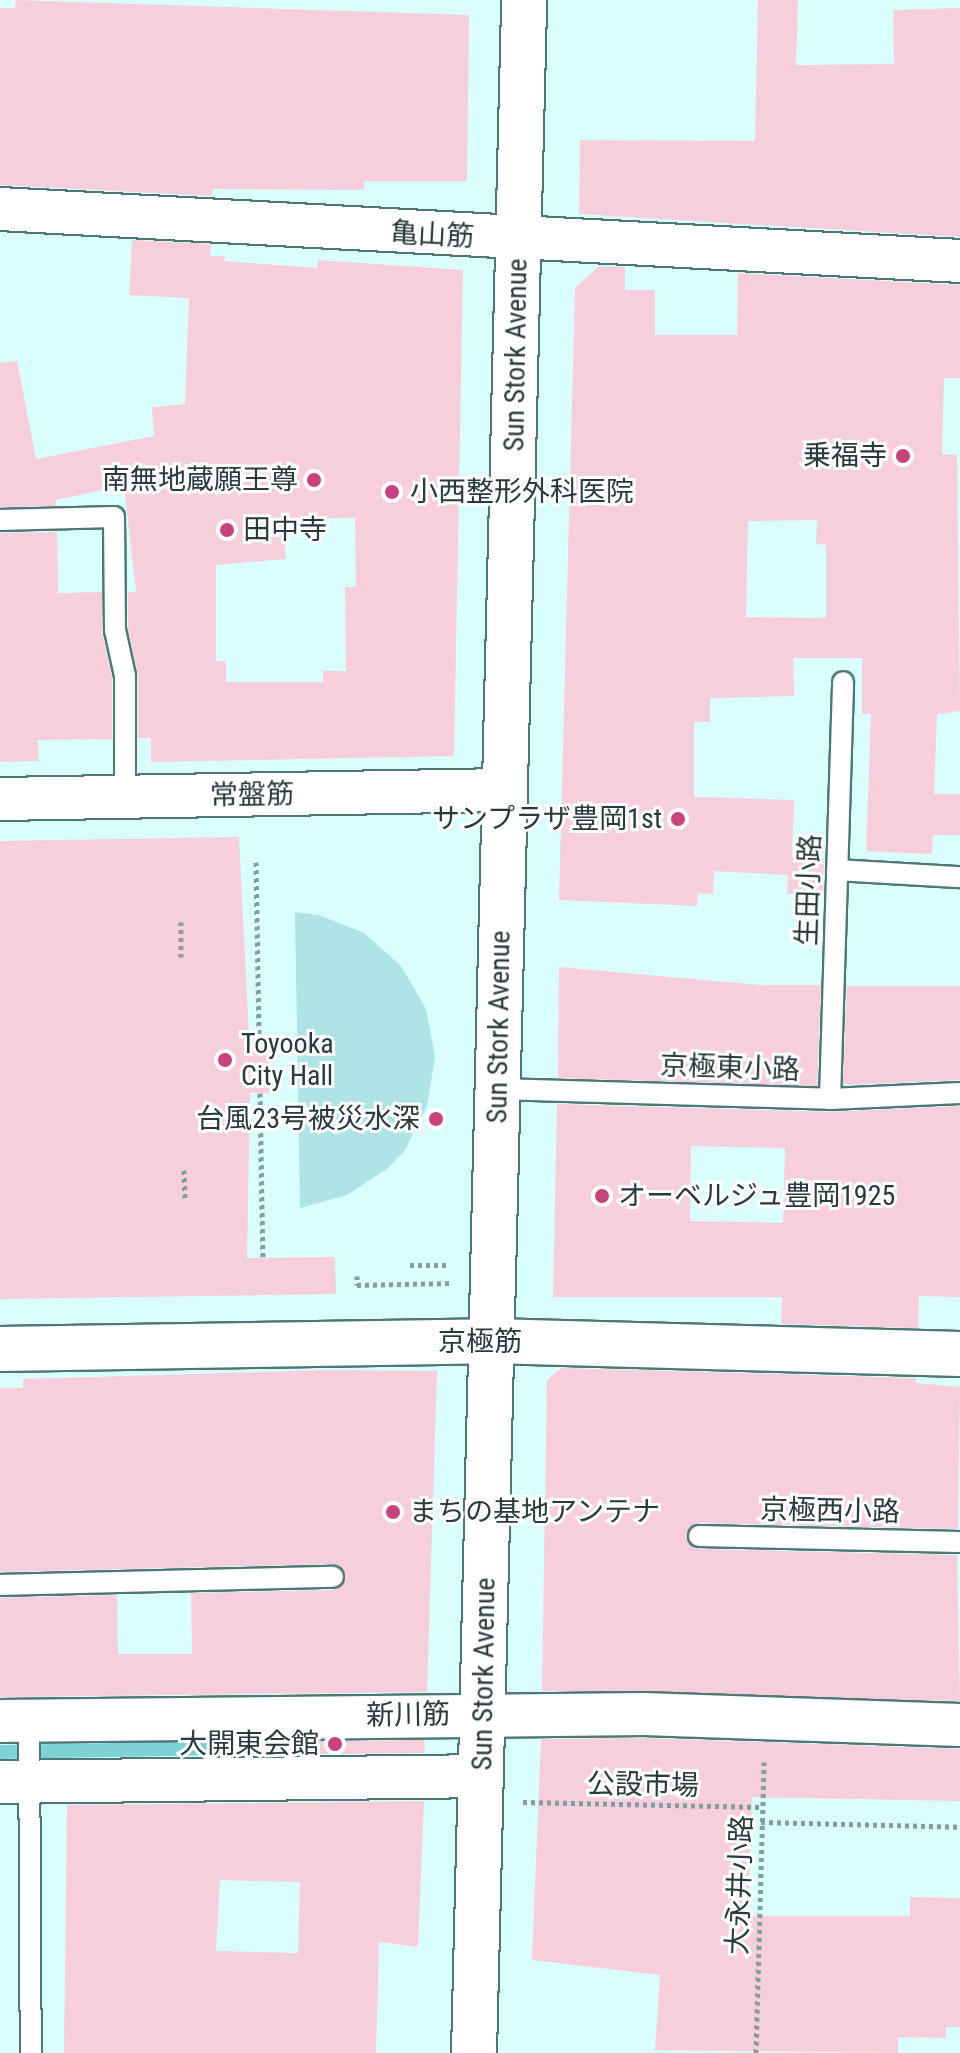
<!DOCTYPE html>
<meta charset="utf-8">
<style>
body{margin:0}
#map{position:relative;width:960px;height:2053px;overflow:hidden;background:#dafdfe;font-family:"Roboto Condensed","Noto Sans JP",sans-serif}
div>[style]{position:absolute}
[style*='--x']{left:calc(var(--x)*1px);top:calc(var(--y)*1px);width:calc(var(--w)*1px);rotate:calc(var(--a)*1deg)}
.green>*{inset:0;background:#afe4e6}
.stream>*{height:14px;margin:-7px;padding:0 7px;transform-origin:7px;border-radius:7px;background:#7ed1d5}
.building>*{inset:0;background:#f7cfdb}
.path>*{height:5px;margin-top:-2.5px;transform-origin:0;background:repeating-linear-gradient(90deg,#839e9f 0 4px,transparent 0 8px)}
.roads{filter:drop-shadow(2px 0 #4e7778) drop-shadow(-2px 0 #4e7778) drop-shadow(0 2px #4e7778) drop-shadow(0 -2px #4e7778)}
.service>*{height:20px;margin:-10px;padding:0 10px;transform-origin:10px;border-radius:10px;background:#fff}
.minor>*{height:42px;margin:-21px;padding:0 21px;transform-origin:21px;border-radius:21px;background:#fff}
.tertiary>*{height:44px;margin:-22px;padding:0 22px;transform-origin:22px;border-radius:22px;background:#fff}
.dots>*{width:22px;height:22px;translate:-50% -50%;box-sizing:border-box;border:4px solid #fff;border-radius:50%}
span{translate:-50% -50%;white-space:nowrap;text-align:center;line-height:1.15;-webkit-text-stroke:6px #fff;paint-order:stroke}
.street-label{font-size:28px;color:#283a3b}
.poi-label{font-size:28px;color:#283a3b}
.right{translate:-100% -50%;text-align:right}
.left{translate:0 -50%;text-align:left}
</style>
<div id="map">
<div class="green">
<div style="clip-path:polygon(295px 912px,319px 915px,364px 933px,401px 966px,426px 1009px,435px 1057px,427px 1106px,405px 1150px,388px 1168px,347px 1195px,300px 1208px)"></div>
</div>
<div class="stream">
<div style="--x:0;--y:1752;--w:239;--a:-1"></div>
</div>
<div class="building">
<div style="clip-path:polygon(16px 0,469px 15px,467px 181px,364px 181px,364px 190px,213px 189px,212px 196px,0 185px,0 8px,15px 8px)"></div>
<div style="clip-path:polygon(758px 0,798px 0,796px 65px,894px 64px,893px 10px,960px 8px,960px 237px,579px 214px,580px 140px,755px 141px)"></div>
<div style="clip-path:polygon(evenodd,132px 240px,211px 244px,210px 256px,225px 256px,224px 261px,317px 268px,318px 260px,463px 270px,454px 756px,151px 762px,151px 738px,138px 738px,138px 676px,128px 629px,128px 592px,136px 592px,124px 485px,56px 500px,56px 506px,0 507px,0 363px,17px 361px,36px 459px,154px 436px,152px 407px,185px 404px,189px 298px,129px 295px,132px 240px,355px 518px,356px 587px,345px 587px,346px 671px,323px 671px,323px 682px,226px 682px,226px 661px,216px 661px,216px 565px,286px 559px,282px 519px,355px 518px)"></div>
<div style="clip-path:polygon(evenodd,599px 266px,625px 267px,625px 290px,655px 290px,655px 335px,737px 335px,738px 273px,960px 285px,960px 378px,944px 378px,942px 454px,957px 455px,960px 711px,937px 714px,934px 794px,960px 794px,960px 835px,933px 835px,932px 854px,866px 851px,871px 714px,862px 714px,862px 658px,793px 658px,794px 696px,710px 698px,710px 722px,694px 722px,694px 797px,794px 800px,792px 857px,824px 858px,823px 896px,787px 894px,788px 875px,714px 871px,713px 894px,698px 893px,697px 906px,559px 900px,575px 288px,599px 266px,817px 520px,816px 544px,826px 545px,826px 618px,746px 617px,748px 521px,817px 520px)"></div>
<div style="clip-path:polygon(57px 532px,58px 593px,102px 592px,102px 632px,112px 677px,112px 739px,38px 740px,39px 761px,0 762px,0 533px)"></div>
<div style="clip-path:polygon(239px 837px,249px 1036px,269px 1036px,270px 1093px,250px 1093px,247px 1258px,335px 1257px,336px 1294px,0 1299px,0 841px)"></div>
<div style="clip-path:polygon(559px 967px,760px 985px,821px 985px,817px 1086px,558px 1078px)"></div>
<div style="clip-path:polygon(847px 986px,960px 986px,960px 1080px,843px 1085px)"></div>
<div style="clip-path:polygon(evenodd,557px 1104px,830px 1112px,960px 1106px,960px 1297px,919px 1296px,918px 1328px,781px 1324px,782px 1297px,553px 1297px,557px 1104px,691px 1146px,785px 1148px,783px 1223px,690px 1221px,691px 1146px)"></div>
<div style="clip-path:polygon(561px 1368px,916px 1378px,916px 1383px,960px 1387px,958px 1529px,699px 1523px,686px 1536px,699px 1549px,957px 1555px,960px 1701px,542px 1691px,547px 1380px)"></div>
<div style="clip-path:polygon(334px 1370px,437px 1371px,427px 1692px,0 1697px,0 1598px,117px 1595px,118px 1654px,192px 1654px,191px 1593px,333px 1590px,346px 1577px,333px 1564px,0 1572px,0 1388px,23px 1388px,23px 1379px)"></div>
<div style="clip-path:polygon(644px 1738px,960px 1749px,960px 1801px,752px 1797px,748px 1916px,910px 1916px,910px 1897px,960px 1898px,960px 2027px,946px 2027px,946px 2038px,898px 2037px,898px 2053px,655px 2050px,660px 1975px,532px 1960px,541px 1739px)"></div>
<div style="clip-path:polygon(424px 1740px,425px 1753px,246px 1755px,246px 1742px)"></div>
<div style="clip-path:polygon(evenodd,424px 1801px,418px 1947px,379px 1942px,376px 2053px,64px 2053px,67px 1805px,424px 1801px,220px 1880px,300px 1882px,298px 1953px,216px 1951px,220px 1880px)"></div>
</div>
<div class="path">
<div style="--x:256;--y:862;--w:174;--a:89"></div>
<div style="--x:181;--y:957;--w:35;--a:-90"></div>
<div style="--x:260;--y:1093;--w:165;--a:89"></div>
<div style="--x:184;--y:1170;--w:28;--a:88"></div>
<div style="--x:410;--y:1265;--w:39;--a:0"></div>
<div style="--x:357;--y:1276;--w:9;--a:90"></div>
<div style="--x:357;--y:1285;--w:93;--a:-1.2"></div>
<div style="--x:523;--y:1802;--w:240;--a:1.2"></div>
<div style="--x:761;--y:1822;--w:199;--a:1.4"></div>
<div style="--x:756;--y:2053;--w:291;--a:-88.4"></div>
</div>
<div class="roads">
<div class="service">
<div style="--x:0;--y:520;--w:114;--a:-1.5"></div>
<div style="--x:114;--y:517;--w:113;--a:89.5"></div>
<div style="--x:115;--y:630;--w:47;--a:77.7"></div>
<div style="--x:125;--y:676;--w:121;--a:90"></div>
<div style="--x:837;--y:870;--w:123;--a:3.3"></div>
<div style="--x:498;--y:1089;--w:332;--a:1.7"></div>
<div style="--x:830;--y:1099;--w:130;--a:-2.6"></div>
<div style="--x:830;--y:1099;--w:417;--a:-88.2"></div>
<div style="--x:699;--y:1536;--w:261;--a:1.3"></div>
<div style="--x:0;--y:1585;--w:333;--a:-1.4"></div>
<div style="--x:29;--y:1720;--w:333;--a:89.7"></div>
</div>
<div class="minor">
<div style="--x:0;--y:209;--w:961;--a:3.1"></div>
<div style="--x:0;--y:799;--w:505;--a:-1.02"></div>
<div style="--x:0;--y:1721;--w:644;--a:-0.62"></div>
<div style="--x:644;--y:1714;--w:316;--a:2"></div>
<div style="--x:0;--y:1782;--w:481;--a:-0.7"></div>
</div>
<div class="tertiary">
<div style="--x:0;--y:1349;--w:492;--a:-0.9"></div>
<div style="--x:492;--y:1341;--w:468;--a:1.6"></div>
<div style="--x:474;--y:2053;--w:2054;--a:-88.6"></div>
</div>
</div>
<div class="dots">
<div style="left:903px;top:456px;background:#c9417d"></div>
<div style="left:314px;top:480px;background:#c9417d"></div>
<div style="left:392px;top:492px;background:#c9417d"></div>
<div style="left:227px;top:530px;background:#c9417d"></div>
<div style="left:678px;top:819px;background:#c9417d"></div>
<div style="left:225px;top:1060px;background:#c9417d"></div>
<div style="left:436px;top:1119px;background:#c9417d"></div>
<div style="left:602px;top:1196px;background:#c9417d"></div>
<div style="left:393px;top:1512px;background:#c9417d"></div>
<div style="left:335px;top:1744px;background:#c9417d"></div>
</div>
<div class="street-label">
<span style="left:432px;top:235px;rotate:3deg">亀山筋</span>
<span style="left:516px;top:355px;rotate:-89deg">Sun Stork Avenue</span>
<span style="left:252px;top:795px;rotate:-1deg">常盤筋</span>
<span style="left:809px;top:890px;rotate:-88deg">生田小路</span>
<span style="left:499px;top:1027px;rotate:-89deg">Sun Stork Avenue</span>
<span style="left:730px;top:1068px;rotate:2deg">京極東小路</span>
<span style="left:480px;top:1342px">京極筋</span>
<span style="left:830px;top:1511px;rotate:1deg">京極西小路</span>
<span style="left:484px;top:1674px;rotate:-89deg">Sun Stork Avenue</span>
<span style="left:408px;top:1715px;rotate:-1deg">新川筋</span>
<span style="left:643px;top:1785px;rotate:1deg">公設市場</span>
<span style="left:740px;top:1885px;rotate:-88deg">大永井小路</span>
</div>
<div class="poi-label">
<span class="right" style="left:887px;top:456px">乗福寺</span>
<span class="right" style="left:298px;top:480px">南無地蔵願王尊</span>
<span class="left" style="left:410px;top:492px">小西整形外科医院</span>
<span class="left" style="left:243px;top:530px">田中寺</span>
<span class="right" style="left:662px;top:819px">サンプラザ豊岡1st</span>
<span class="left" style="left:241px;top:1060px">Toyooka<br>City Hall</span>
<span class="right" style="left:420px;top:1119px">台風23号被災水深</span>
<span class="left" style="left:618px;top:1196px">オーベルジュ豊岡1925</span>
<span class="left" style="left:409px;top:1512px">まちの基地アンテナ</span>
<span class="right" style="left:319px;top:1744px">大開東会館</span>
</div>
</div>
